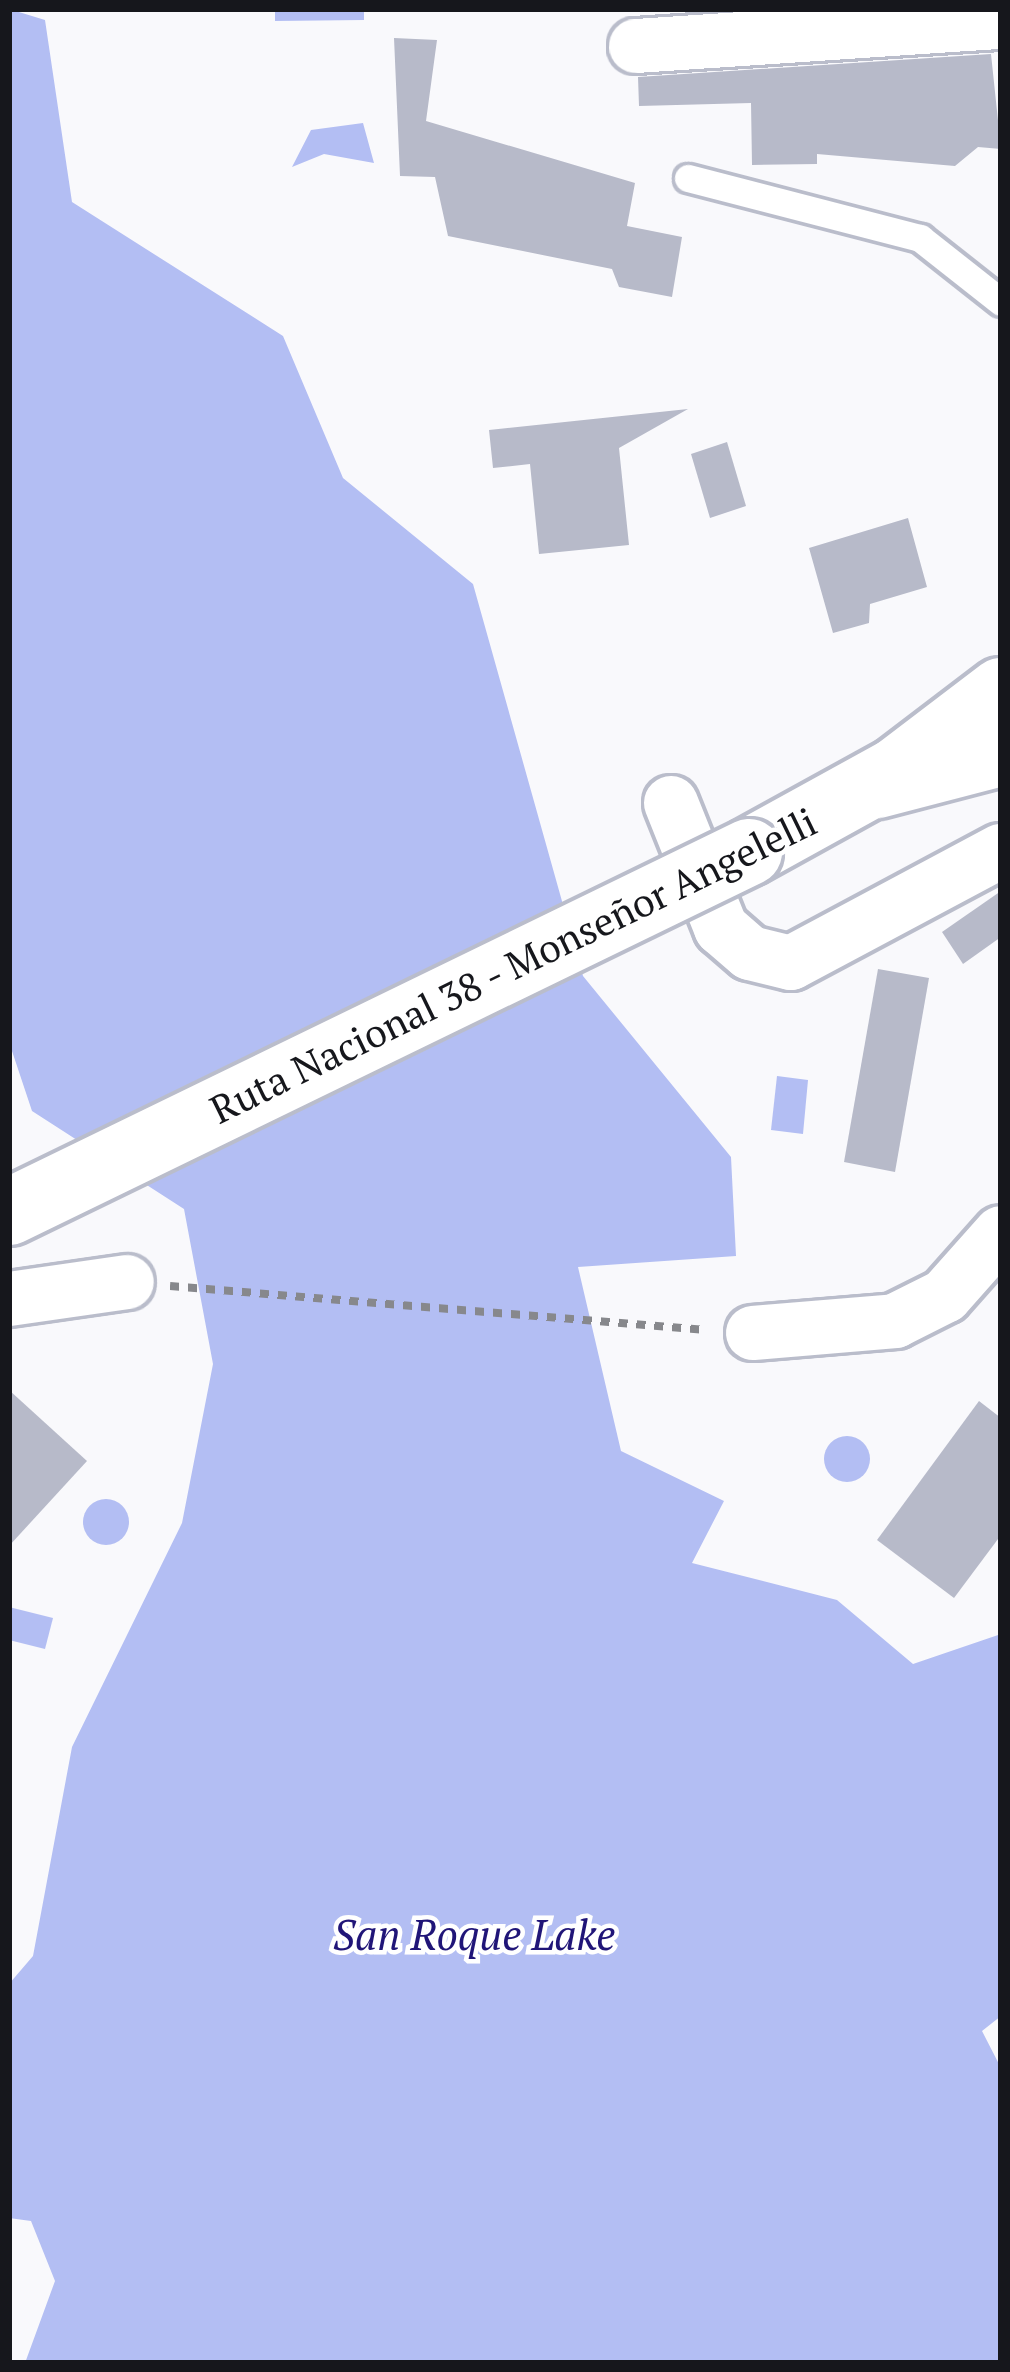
<!DOCTYPE html>
<meta charset="utf-8">
<style>
body{margin:0}
#map{position:relative;width:1010px;height:2372px;overflow:hidden;background:#f9f9fc;font-family:"PT Serif",serif}
div>[style]{position:absolute}
[style*='--x']{left:calc(var(--x)*1px);top:calc(var(--y)*1px);width:calc(var(--w)*1px);rotate:calc(var(--a)*1deg)}
.water>*{inset:0;background:#b3bef3}
.round{border-radius:50%}
.building>*{inset:0;background:#b7bac9}
.path>*{height:8px;margin-top:-4px;transform-origin:0;background:repeating-linear-gradient(90deg,#87888c 0 9px,transparent 0 18px)}
.roads{filter:drop-shadow(3px 0 #babdcb) drop-shadow(-3px 0 #babdcb) drop-shadow(0 3px #babdcb) drop-shadow(0 -3px #babdcb)}
.service>*{height:27px;margin:-13.5px;padding:0 13.5px;transform-origin:13.5px;border-radius:13.5px;background:#fff}
.minor>*{height:54px;margin:-27px;padding:0 27px;transform-origin:27px;border-radius:27px;background:#fff}
.primary>*{height:66px;margin:-33px;padding:0 33px;transform-origin:33px;border-radius:33px;background:#fff}
.bridges{filter:drop-shadow(3px 0 #babdcb) drop-shadow(-3px 0 #babdcb) drop-shadow(0 3px #babdcb) drop-shadow(0 -3px #babdcb)}
.primary-bridge>*{height:66px;margin:-33px;padding:0 33px;transform-origin:33px;border-radius:33px;background:#fff}
span{translate:-50% -50%;white-space:nowrap;text-align:center;line-height:1.15;-webkit-text-stroke:9px #fff;paint-order:stroke}
.street-label{font-size:39px;color:#16171c}
.water-label{font-size:42px;color:#201578;font-style:italic}
.frame{position:absolute;inset:0;border:12px solid #16171c;pointer-events:none}
</style>
<div id="map">
<div class="water">
<div style="clip-path:polygon(9px 9px,45px 20px,72px 202px,283px 336px,343px 478px,473px 584px,583px 976px,731px 1157px,736px 1256px,578px 1267px,621px 1451px,724px 1501px,692px 1563px,837px 1600px,913px 1664px,1001px 1634px,1001px 2016px,982px 2031px,1001px 2068px,1001px 2363px,25px 2363px,55px 2281px,31px 2221px,9px 2218px,9px 1984px,33px 1956px,72px 1747px,182px 1523px,213px 1364px,184px 1209px,32px 1111px,9px 1042px)"></div>
<div style="clip-path:polygon(275px 9px,364px 9px,364px 20px,275px 21px)"></div>
<div style="clip-path:polygon(363px 123px,374px 163px,324px 154px,292px 167px,311px 130px)"></div>
<div style="clip-path:polygon(777px 1076px,808px 1080px,803px 1134px,771px 1130px)"></div>
<div class="round" style="left:824px;top:1436px;width:46px;height:46px"></div>
<div class="round" style="left:83px;top:1499px;width:46px;height:46px"></div>
<div style="clip-path:polygon(9px 1607px,53px 1618px,45px 1649px,9px 1640px)"></div>
</div>
<div class="building">
<div style="clip-path:polygon(394px 38px,437px 40px,426px 121px,635px 183px,627px 226px,682px 237px,672px 297px,619px 287px,612px 269px,448px 236px,435px 177px,400px 176px)"></div>
<div style="clip-path:polygon(991px 54px,1001px 149px,978px 147px,955px 166px,817px 154px,817px 164px,752px 165px,751px 103px,639px 106px,638px 77px)"></div>
<div style="clip-path:polygon(688px 409px,619px 448px,629px 545px,539px 554px,530px 464px,493px 468px,489px 430px)"></div>
<div style="clip-path:polygon(727px 442px,746px 506px,710px 518px,691px 454px)"></div>
<div style="clip-path:polygon(908px 518px,927px 587px,870px 604px,869px 623px,833px 633px,809px 548px)"></div>
<div style="clip-path:polygon(1001px 891px,1001px 937px,963px 964px,942px 932px)"></div>
<div style="clip-path:polygon(878px 969px,929px 978px,895px 1172px,844px 1162px)"></div>
<div style="clip-path:polygon(9px 1390px,87px 1461px,9px 1546px)"></div>
<div style="clip-path:polygon(979px 1401px,1001px 1418px,1001px 1535px,954px 1598px,877px 1540px)"></div>
</div>
<div class="path">
<div style="--x:170;--y:1286;--w:538;--a:4.69"></div>
</div>
<div class="roads">
<div class="service">
<div style="--x:688;--y:178;--w:240;--a:14.5"></div>
<div style="--x:920;--y:238;--w:103;--a:38.3"></div>
</div>
<div class="minor">
<div style="--x:636;--y:46;--w:366;--a:-3.8"></div>
<div style="--x:878;--y:791;--w:127;--a:-14.6"></div>
<div style="--x:671;--y:803;--w:135;--a:68.2"></div>
<div style="--x:721;--y:928;--w:38;--a:41"></div>
<div style="--x:750;--y:953;--w:42;--a:13.7"></div>
<div style="--x:791;--y:963;--w:238;--a:-28.1"></div>
<div style="--x:9;--y:1299;--w:119;--a:-8.2"></div>
<div style="--x:753;--y:1333;--w:143;--a:-4.8"></div>
<div style="--x:895;--y:1321;--w:56;--a:-26.6"></div>
<div style="--x:945;--y:1296;--w:84;--a:-48.4"></div>
</div>
<div class="primary">
<div style="--x:749;--y:852;--w:168;--a:-28.9"></div>
<div style="--x:896;--y:771;--w:132;--a:-37.3"></div>
</div>
</div>
<div class="bridges">
<div class="primary-bridge">
<div style="--x:9;--y:1212;--w:823;--a:-25.94"></div>
</div>
</div>
<div class="street-label">
<span style="left:513px;top:965px;rotate:-26deg">Ruta Nacional 38 - Monseñor Angelelli</span>
</div>
<div class="water-label">
<span style="left:474px;top:1934px">San Roque Lake</span>
</div>
<div class="frame"></div>
</div>
